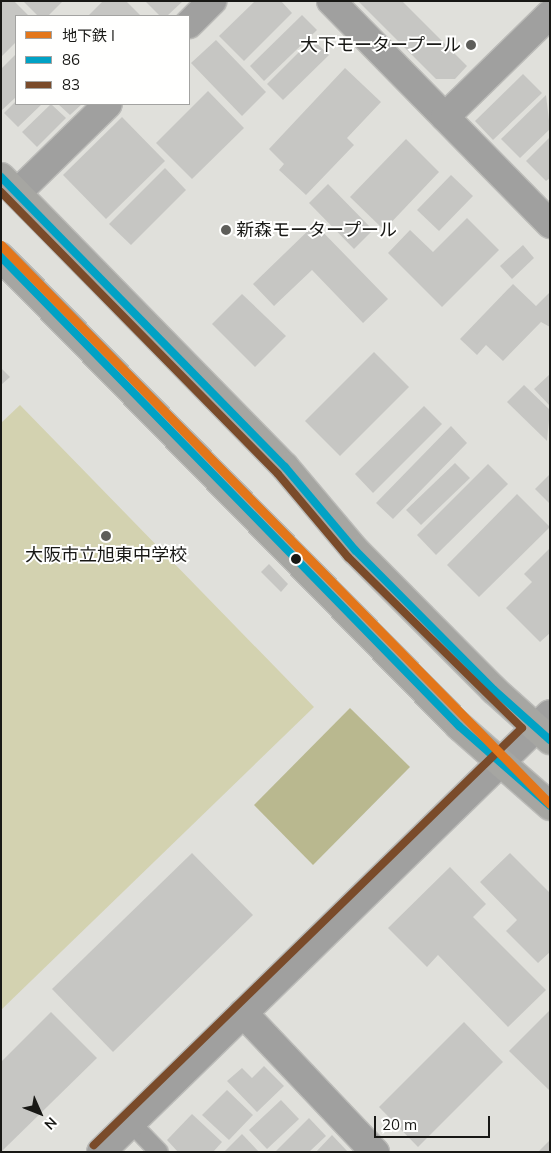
<!DOCTYPE html>
<meta charset="utf-8">
<style>
body{margin:0}
#map{position:relative;width:551px;height:1153px;overflow:hidden;background:#e0e0db;font-family:Mulish,"Noto Sans JP",sans-serif}
div>[style]{position:absolute}
[style*='--x']{left:calc(var(--x)*1px);top:calc(var(--y)*1px);width:calc(var(--w)*1px);rotate:calc(var(--a)*1deg)}
.green>*{inset:0;background:#d3d2b0}
.water>*{inset:0;background:#b9b88f}
.building>*{inset:0;background:#c6c6c3}
.roads{filter:drop-shadow(1px 0 #bbbbb8) drop-shadow(-1px 0 #bbbbb8) drop-shadow(0 1px #bbbbb8) drop-shadow(0 -1px #bbbbb8)}
.service>*{height:18px;margin:-9px;padding:0 9px;transform-origin:9px;border-radius:9px;background:#a0a09f}
.minor>*{height:28px;margin:-14px;padding:0 14px;transform-origin:14px;border-radius:14px;background:#a0a09f}
.tertiary>*{height:28px;margin:-14px;padding:0 14px;transform-origin:14px;border-radius:14px;background:#a0a09f}
.trunk>*{height:28px;margin:-14px;padding:0 14px;transform-origin:14px;border-radius:14px;background:#a6a6a2}
.bus-1>*{height:8px;margin:-4px;padding:0 4px;transform-origin:4px;border-radius:4px;background:#01a2c5}
.bus-2>*{height:8px;margin:-4px;padding:0 4px;transform-origin:4px;border-radius:4px;background:#7a4b2a}
.metro-1>*{height:9px;margin:-4.5px;padding:0 4.5px;transform-origin:4.5px;border-radius:4.5px;background:#e3761a}
.dots>*{width:14px;height:14px;translate:-50% -50%;box-sizing:border-box;border:2px solid #fffffe;border-radius:50%}
span{translate:-50% -50%;white-space:nowrap;text-align:center;line-height:1.15;-webkit-text-stroke:4px #fffffe;paint-order:stroke}
.poi-label{font-size:18px;color:#181815}
.right{translate:-100% -50%;text-align:right}
.left{translate:0 -50%;text-align:left}
.frame{position:absolute;inset:0;border:2px solid #181815;pointer-events:none}
.legend{position:absolute;left:15px;top:15px;width:175px;height:90px;box-sizing:border-box;background:#fffffe;border:1px solid #a3a3a1;margin:0;padding:6px 9px;list-style:none;font-size:15px;color:#181815}
.legend li{display:flex;align-items:center;gap:10px;height:25px}
.legend b{width:25px;border:1px solid #a3a3a1}
.north{position:absolute;left:15px;top:1088px;width:50px;height:50px;-webkit-text-stroke:4px #fffffe;paint-order:stroke;rotate:134deg;font-size:14px;font-weight:700;line-height:20px;text-align:center;color:#181815}
.north::after{content:'';display:block;margin:auto;width:18px;height:22px;background:#181815;clip-path:polygon(50% 0,100% 100%,50% 72%,0 100%)}
.scale{position:absolute;left:374px;top:1116px;width:116px;height:22px;box-sizing:border-box;border:2px solid #181815;border-top:0;padding-left:6px;font-size:15px;line-height:18px;white-space:nowrap;color:#181815;-webkit-text-stroke:4px #fffffe;paint-order:stroke}
</style>
<div id="map">
<div class="green">
<div style="clip-path:polygon(20px 405px,314px 707px,1px 1010px,1px 423px)"></div>
</div>
<div class="water">
<div style="clip-path:polygon(350px 708px,410px 767px,313px 865px,254px 805px)"></div>
</div>
<div class="building">
<div style="clip-path:polygon(1px 1px,14px 1px,29px 16px,16px 16px,16px 42px,1px 57px)"></div>
<div style="clip-path:polygon(23px 1px,63px 1px,48px 16px,38px 16px)"></div>
<div style="clip-path:polygon(103px 1px,126px 1px,141px 16px,88px 16px)"></div>
<div style="clip-path:polygon(145px 1px,183px 1px,167px 16px,160px 16px)"></div>
<div style="clip-path:polygon(255px 1px,281px 1px,292px 13px,244px 61px,219px 36px)"></div>
<div style="clip-path:polygon(358px 1px,402px 1px,467px 66px,455px 79px,436px 79px)"></div>
<div style="clip-path:polygon(302px 15px,317px 30px,264px 81px,250px 66px)"></div>
<div style="clip-path:polygon(312px 39px,329px 55px,283px 100px,267px 84px)"></div>
<div style="clip-path:polygon(216px 40px,266px 92px,242px 116px,191px 63px)"></div>
<div style="clip-path:polygon(16px 54px,16px 97px,1px 111px,1px 69px)"></div>
<div style="clip-path:polygon(345px 68px,381px 102px,347px 138px,354px 145px,306px 195px,279px 170px,284px 164px,269px 149px)"></div>
<div style="clip-path:polygon(523px 74px,542px 93px,493px 140px,475px 121px)"></div>
<div style="clip-path:polygon(208px 91px,244px 128px,192px 179px,156px 143px)"></div>
<div style="clip-path:polygon(546px 95px,550px 129px,520px 158px,501px 139px)"></div>
<div style="clip-path:polygon(16px 101px,16px 104px,42px 104px,18px 127px,4px 113px)"></div>
<div style="clip-path:polygon(51px 104px,66px 118px,37px 147px,22px 132px)"></div>
<div style="clip-path:polygon(58px 104px,82px 104px,70px 115px)"></div>
<div style="clip-path:polygon(122px 117px,165px 161px,106px 219px,63px 175px)"></div>
<div style="clip-path:polygon(550px 137px,550px 178px,546px 181px,526px 161px)"></div>
<div style="clip-path:polygon(406px 139px,439px 172px,384px 230px,350px 197px)"></div>
<div style="clip-path:polygon(165px 168px,186px 190px,131px 245px,109px 224px)"></div>
<div style="clip-path:polygon(451px 175px,473px 196px,439px 231px,417px 210px)"></div>
<div style="clip-path:polygon(328px 184px,373px 230px,354px 249px,309px 203px)"></div>
<div style="clip-path:polygon(467px 218px,499px 250px,442px 307px,388px 253px,410px 230px,433px 252px)"></div>
<div style="clip-path:polygon(315px 224px,388px 299px,363px 323px,312px 270px,274px 306px,253px 284px)"></div>
<div style="clip-path:polygon(523px 245px,534px 258px,512px 279px,500px 266px)"></div>
<div style="clip-path:polygon(513px 284px,536px 306px,550px 292px,550px 327px,541px 322px,503px 361px,486px 345px,477px 355px,460px 339px)"></div>
<div style="clip-path:polygon(242px 294px,286px 336px,255px 367px,212px 324px)"></div>
<div style="clip-path:polygon(374px 352px,409px 387px,340px 456px,305px 421px)"></div>
<div style="clip-path:polygon(1px 368px,10px 377px,1px 385px)"></div>
<div style="clip-path:polygon(550px 374px,550px 406px,534px 389px)"></div>
<div style="clip-path:polygon(524px 385px,550px 410px,547px 441px,507px 402px)"></div>
<div style="clip-path:polygon(424px 406px,442px 424px,373px 493px,355px 474px)"></div>
<div style="clip-path:polygon(451px 426px,467px 443px,393px 519px,376px 503px)"></div>
<div style="clip-path:polygon(455px 463px,470px 478px,421px 525px,406px 510px)"></div>
<div style="clip-path:polygon(488px 464px,508px 484px,436px 555px,417px 535px)"></div>
<div style="clip-path:polygon(550px 474px,550px 504px,535px 489px)"></div>
<div style="clip-path:polygon(517px 494px,550px 527px,479px 597px,447px 565px)"></div>
<div style="clip-path:polygon(550px 548px,550px 633px,540px 642px,506px 608px,532px 582px,524px 574px)"></div>
<div style="clip-path:polygon(269px 564px,288px 584px,281px 592px,261px 572px)"></div>
<div style="clip-path:polygon(192px 853px,253px 915px,113px 1052px,52px 989px)"></div>
<div style="clip-path:polygon(510px 853px,550px 893px,550px 952px,538px 963px,506px 931px,517px 920px,480px 882px)"></div>
<div style="clip-path:polygon(450px 867px,486px 904px,473px 917px,546px 990px,508px 1027px,438px 955px,427px 967px,388px 928px)"></div>
<div style="clip-path:polygon(550px 1010px,550px 1091px,509px 1051px)"></div>
<div style="clip-path:polygon(51px 1012px,97px 1058px,1px 1152px,1px 1062px)"></div>
<div style="clip-path:polygon(464px 1022px,503px 1062px,418px 1147px,379px 1107px)"></div>
<div style="clip-path:polygon(264px 1066px,284px 1086px,257px 1112px,227px 1081px,242px 1068px,252px 1078px)"></div>
<div style="clip-path:polygon(227px 1090px,253px 1115px,229px 1140px,202px 1115px)"></div>
<div style="clip-path:polygon(281px 1100px,299px 1119px,267px 1149px,249px 1130px)"></div>
<div style="clip-path:polygon(192px 1114px,222px 1142px,213px 1152px,178px 1152px,167px 1140px)"></div>
<div style="clip-path:polygon(309px 1118px,326px 1136px,309px 1152px,275px 1152px)"></div>
<div style="clip-path:polygon(242px 1134px,259px 1152px,224px 1152px)"></div>
<div style="clip-path:polygon(332px 1135px,348px 1152px,316px 1152px)"></div>
<div style="clip-path:polygon(550px 1140px,550px 1152px,538px 1152px)"></div>
</div>
<div class="roads">
<div class="service">
<div style="--x:131;--y:1123;--w:40;--a:46"></div>
</div>
<div class="minor">
<div style="--x:331;--y:1;--w:313;--a:45.5"></div>
<div style="--x:189;--y:24;--w:33;--a:-45"></div>
<div style="--x:445;--y:117;--w:147;--a:-44.4"></div>
<div style="--x:17;--y:193;--w:127;--a:-44.4"></div>
<div style="--x:243;--y:1013;--w:192;--a:46.5"></div>
</div>
<div class="tertiary">
<div style="--x:101;--y:1152;--w:627;--a:-44.29"></div>
</div>
<div class="trunk">
<div style="--x:1;--y:177;--w:406;--a:45.6"></div>
<div style="--x:285;--y:467;--w:109;--a:49.9"></div>
<div style="--x:355;--y:550;--w:197;--a:45.2"></div>
<div style="--x:494;--y:690;--w:75;--a:41.8"></div>
<div style="--x:1;--y:257;--w:656;--a:45.68"></div>
<div style="--x:459;--y:726;--w:121;--a:41.3"></div>
</div>
</div>
<div class="bus-1">
<div style="--x:1;--y:177;--w:406;--a:45.6"></div>
<div style="--x:285;--y:467;--w:109;--a:49.9"></div>
<div style="--x:355;--y:550;--w:197;--a:45.2"></div>
<div style="--x:494;--y:690;--w:75;--a:41.8"></div>
<div style="--x:1;--y:257;--w:656;--a:45.68"></div>
<div style="--x:459;--y:726;--w:121;--a:41.3"></div>
</div>
<div class="bus-2">
<div style="--x:1;--y:192;--w:395;--a:45.5"></div>
<div style="--x:278;--y:474;--w:109;--a:49.9"></div>
<div style="--x:348;--y:557;--w:244;--a:44.5"></div>
<div style="--x:522;--y:728;--w:598;--a:135.75"></div>
</div>
<div class="metro-1">
<div style="--x:1;--y:245;--w:784;--a:45.52"></div>
</div>
<div class="dots">
<div style="left:471px;top:45px;background:#5e5e5a"></div>
<div style="left:226px;top:230px;background:#5e5e5a"></div>
<div style="left:106px;top:536px;background:#5e5e5a"></div>
<div style="left:296px;top:559px;background:#181815"></div>
</div>
<div class="poi-label">
<span class="right" style="left:461px;top:45px">大下モータープール</span>
<span class="left" style="left:236px;top:230px">新森モータープール</span>
<span style="left:106px;top:555px">大阪市立旭東中学校</span>
</div>
<div class="frame"></div>
<ul class="legend">
<li><b style="height:6px;background:#e3761a"></b>地下鉄 I</li>
<li><b style="height:6px;background:#01a2c5"></b>86</li>
<li><b style="height:6px;background:#7a4b2a"></b>83</li>
</ul>
<div class="north">N</div>
<div class="scale">20 m</div>
</div>
